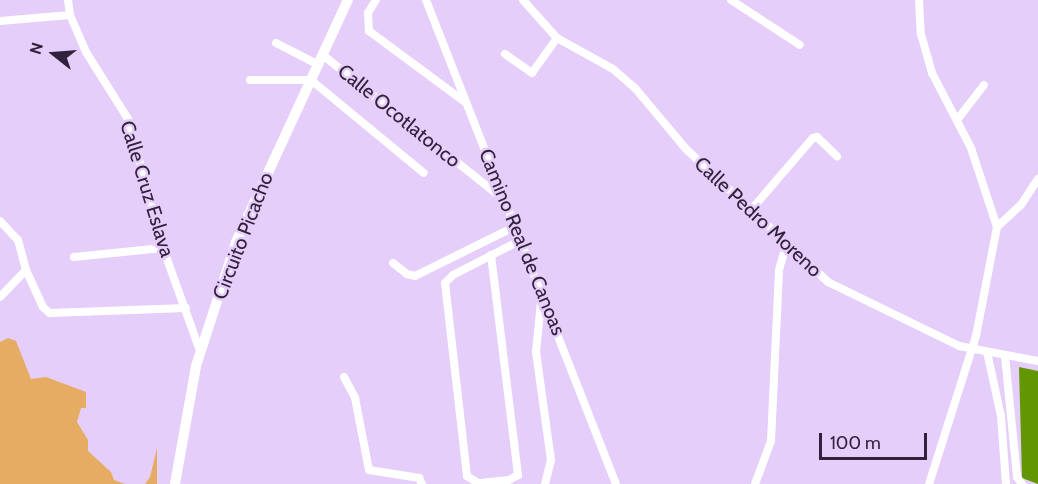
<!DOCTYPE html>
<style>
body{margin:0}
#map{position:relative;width:1038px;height:484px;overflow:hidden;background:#e5cef9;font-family:Cabin,sans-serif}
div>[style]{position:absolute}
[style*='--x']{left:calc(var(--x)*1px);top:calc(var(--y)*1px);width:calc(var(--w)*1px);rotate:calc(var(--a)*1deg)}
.green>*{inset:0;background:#e7ac64}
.water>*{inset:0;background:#639603}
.street>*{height:8px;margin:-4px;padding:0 4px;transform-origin:4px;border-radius:4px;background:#fff}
.secondary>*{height:10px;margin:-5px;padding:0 5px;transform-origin:5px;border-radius:5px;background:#fff}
span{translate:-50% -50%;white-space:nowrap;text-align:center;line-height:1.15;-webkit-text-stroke:5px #e5cef9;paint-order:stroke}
.street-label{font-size:20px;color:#31213c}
.north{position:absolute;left:24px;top:24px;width:60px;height:60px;-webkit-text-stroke:4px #e5cef9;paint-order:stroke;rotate:287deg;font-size:16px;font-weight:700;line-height:24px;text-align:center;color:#31213c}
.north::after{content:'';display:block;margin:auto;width:21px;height:27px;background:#31213c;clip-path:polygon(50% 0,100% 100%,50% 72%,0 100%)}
.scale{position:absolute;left:819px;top:433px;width:108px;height:27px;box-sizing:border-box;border:3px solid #31213c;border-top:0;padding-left:8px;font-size:18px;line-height:21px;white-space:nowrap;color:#31213c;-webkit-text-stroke:4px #e5cef9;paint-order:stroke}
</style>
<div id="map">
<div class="green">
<div style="clip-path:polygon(8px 338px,16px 341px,31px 379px,46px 377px,86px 392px,86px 408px,81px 408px,77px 422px,88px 440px,88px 451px,111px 472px,114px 480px,125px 484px,0 484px,0 342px)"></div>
<div style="clip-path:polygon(157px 448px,157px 484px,145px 484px,150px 477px)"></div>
</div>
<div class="water">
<div style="clip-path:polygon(1019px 367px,1038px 371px,1038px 484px,1022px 478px)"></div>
</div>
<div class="street">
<div style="--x:68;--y:0;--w:15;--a:82"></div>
<div style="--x:70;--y:15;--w:40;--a:66.6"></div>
<div style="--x:86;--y:52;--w:79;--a:57.9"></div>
<div style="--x:128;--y:119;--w:134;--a:74.8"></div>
<div style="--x:163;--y:248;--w:109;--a:70.2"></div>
<div style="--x:376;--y:0;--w:15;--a:122"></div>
<div style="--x:368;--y:13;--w:18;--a:87"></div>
<div style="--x:369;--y:31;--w:119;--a:36.5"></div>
<div style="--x:426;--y:0;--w:520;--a:68.57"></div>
<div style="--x:523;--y:0;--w:51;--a:48.2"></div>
<div style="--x:557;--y:38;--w:64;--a:29"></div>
<div style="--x:613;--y:69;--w:29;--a:41"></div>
<div style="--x:635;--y:88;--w:80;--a:50.1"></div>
<div style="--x:686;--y:149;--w:195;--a:43.1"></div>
<div style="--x:828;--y:282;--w:146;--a:26"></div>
<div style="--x:959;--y:346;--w:80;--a:10.8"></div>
<div style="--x:731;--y:0;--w:82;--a:33.1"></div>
<div style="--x:919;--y:0;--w:34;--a:87"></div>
<div style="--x:921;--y:34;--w:41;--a:74.2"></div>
<div style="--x:932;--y:73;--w:85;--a:62.5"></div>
<div style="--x:971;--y:148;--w:83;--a:71.8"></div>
<div style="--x:997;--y:227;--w:111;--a:100.9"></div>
<div style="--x:976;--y:336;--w:155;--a:107.6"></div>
<div style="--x:0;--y:21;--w:70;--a:-4.9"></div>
<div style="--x:276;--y:43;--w:48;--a:27.1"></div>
<div style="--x:505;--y:54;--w:33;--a:35"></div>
<div style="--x:532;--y:73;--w:43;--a:-54.5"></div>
<div style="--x:324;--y:56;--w:221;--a:38.6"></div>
<div style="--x:497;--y:194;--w:7;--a:0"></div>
<div style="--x:250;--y:80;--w:61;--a:0"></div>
<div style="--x:311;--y:80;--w:146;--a:39.5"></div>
<div style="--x:957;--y:120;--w:44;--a:-52.4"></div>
<div style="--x:751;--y:210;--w:95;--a:-49.3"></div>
<div style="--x:813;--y:138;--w:4;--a:-14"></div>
<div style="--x:817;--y:137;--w:28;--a:44"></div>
<div style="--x:0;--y:221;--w:26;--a:47"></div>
<div style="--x:18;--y:240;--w:31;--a:75"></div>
<div style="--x:26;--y:270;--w:41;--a:65.3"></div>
<div style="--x:43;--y:307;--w:9;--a:41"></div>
<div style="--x:50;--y:313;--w:136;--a:-2.1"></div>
<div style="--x:997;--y:227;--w:33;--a:-43"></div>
<div style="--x:1021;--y:205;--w:31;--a:-57"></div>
<div style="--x:491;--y:255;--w:222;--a:83"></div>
<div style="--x:518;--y:475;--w:10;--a:151"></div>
<div style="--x:509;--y:480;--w:31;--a:174"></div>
<div style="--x:478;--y:483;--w:13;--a:-148"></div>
<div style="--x:467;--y:476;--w:194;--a:-96.5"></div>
<div style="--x:445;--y:283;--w:11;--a:-45"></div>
<div style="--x:453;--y:275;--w:76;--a:-27.2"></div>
<div style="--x:74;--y:257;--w:89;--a:-5.8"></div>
<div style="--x:393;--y:263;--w:18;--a:38"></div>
<div style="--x:407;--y:274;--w:8;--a:14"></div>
<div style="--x:415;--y:276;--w:113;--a:-26.3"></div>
<div style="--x:542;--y:292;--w:60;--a:95.7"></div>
<div style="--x:536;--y:352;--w:109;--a:82.1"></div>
<div style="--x:551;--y:460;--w:25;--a:104"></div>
<div style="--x:0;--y:297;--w:37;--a:-46"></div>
<div style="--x:987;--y:352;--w:66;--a:77.7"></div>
<div style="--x:1001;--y:416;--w:68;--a:85.8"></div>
<div style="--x:1005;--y:356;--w:122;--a:84.3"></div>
<div style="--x:1017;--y:477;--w:9;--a:54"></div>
<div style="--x:344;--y:377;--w:24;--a:62"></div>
<div style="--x:355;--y:398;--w:73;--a:79"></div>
<div style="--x:369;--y:470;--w:51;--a:9.1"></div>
<div style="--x:419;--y:478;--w:7;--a:63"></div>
<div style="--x:755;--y:484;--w:46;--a:-69.6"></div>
<div style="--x:771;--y:441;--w:171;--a:-87.3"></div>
<div style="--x:779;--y:270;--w:26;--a:-74"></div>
</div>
<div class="secondary">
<div style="--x:175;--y:484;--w:120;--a:-79.9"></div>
<div style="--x:196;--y:366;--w:130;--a:-72.1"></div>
<div style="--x:236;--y:242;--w:267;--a:-65.2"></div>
</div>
<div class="street-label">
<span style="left:399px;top:116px;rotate:39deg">Calle Ocotlatonco</span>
<span style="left:147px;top:189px;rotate:73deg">Calle Cruz Eslava</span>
<span style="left:758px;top:217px;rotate:43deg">Calle Pedro Moreno</span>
<span style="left:243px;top:236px;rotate:-69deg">Circuito Picacho</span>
<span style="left:522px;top:242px;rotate:68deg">Camino Real de Canoas</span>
</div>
<div class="north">N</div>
<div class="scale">100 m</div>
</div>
